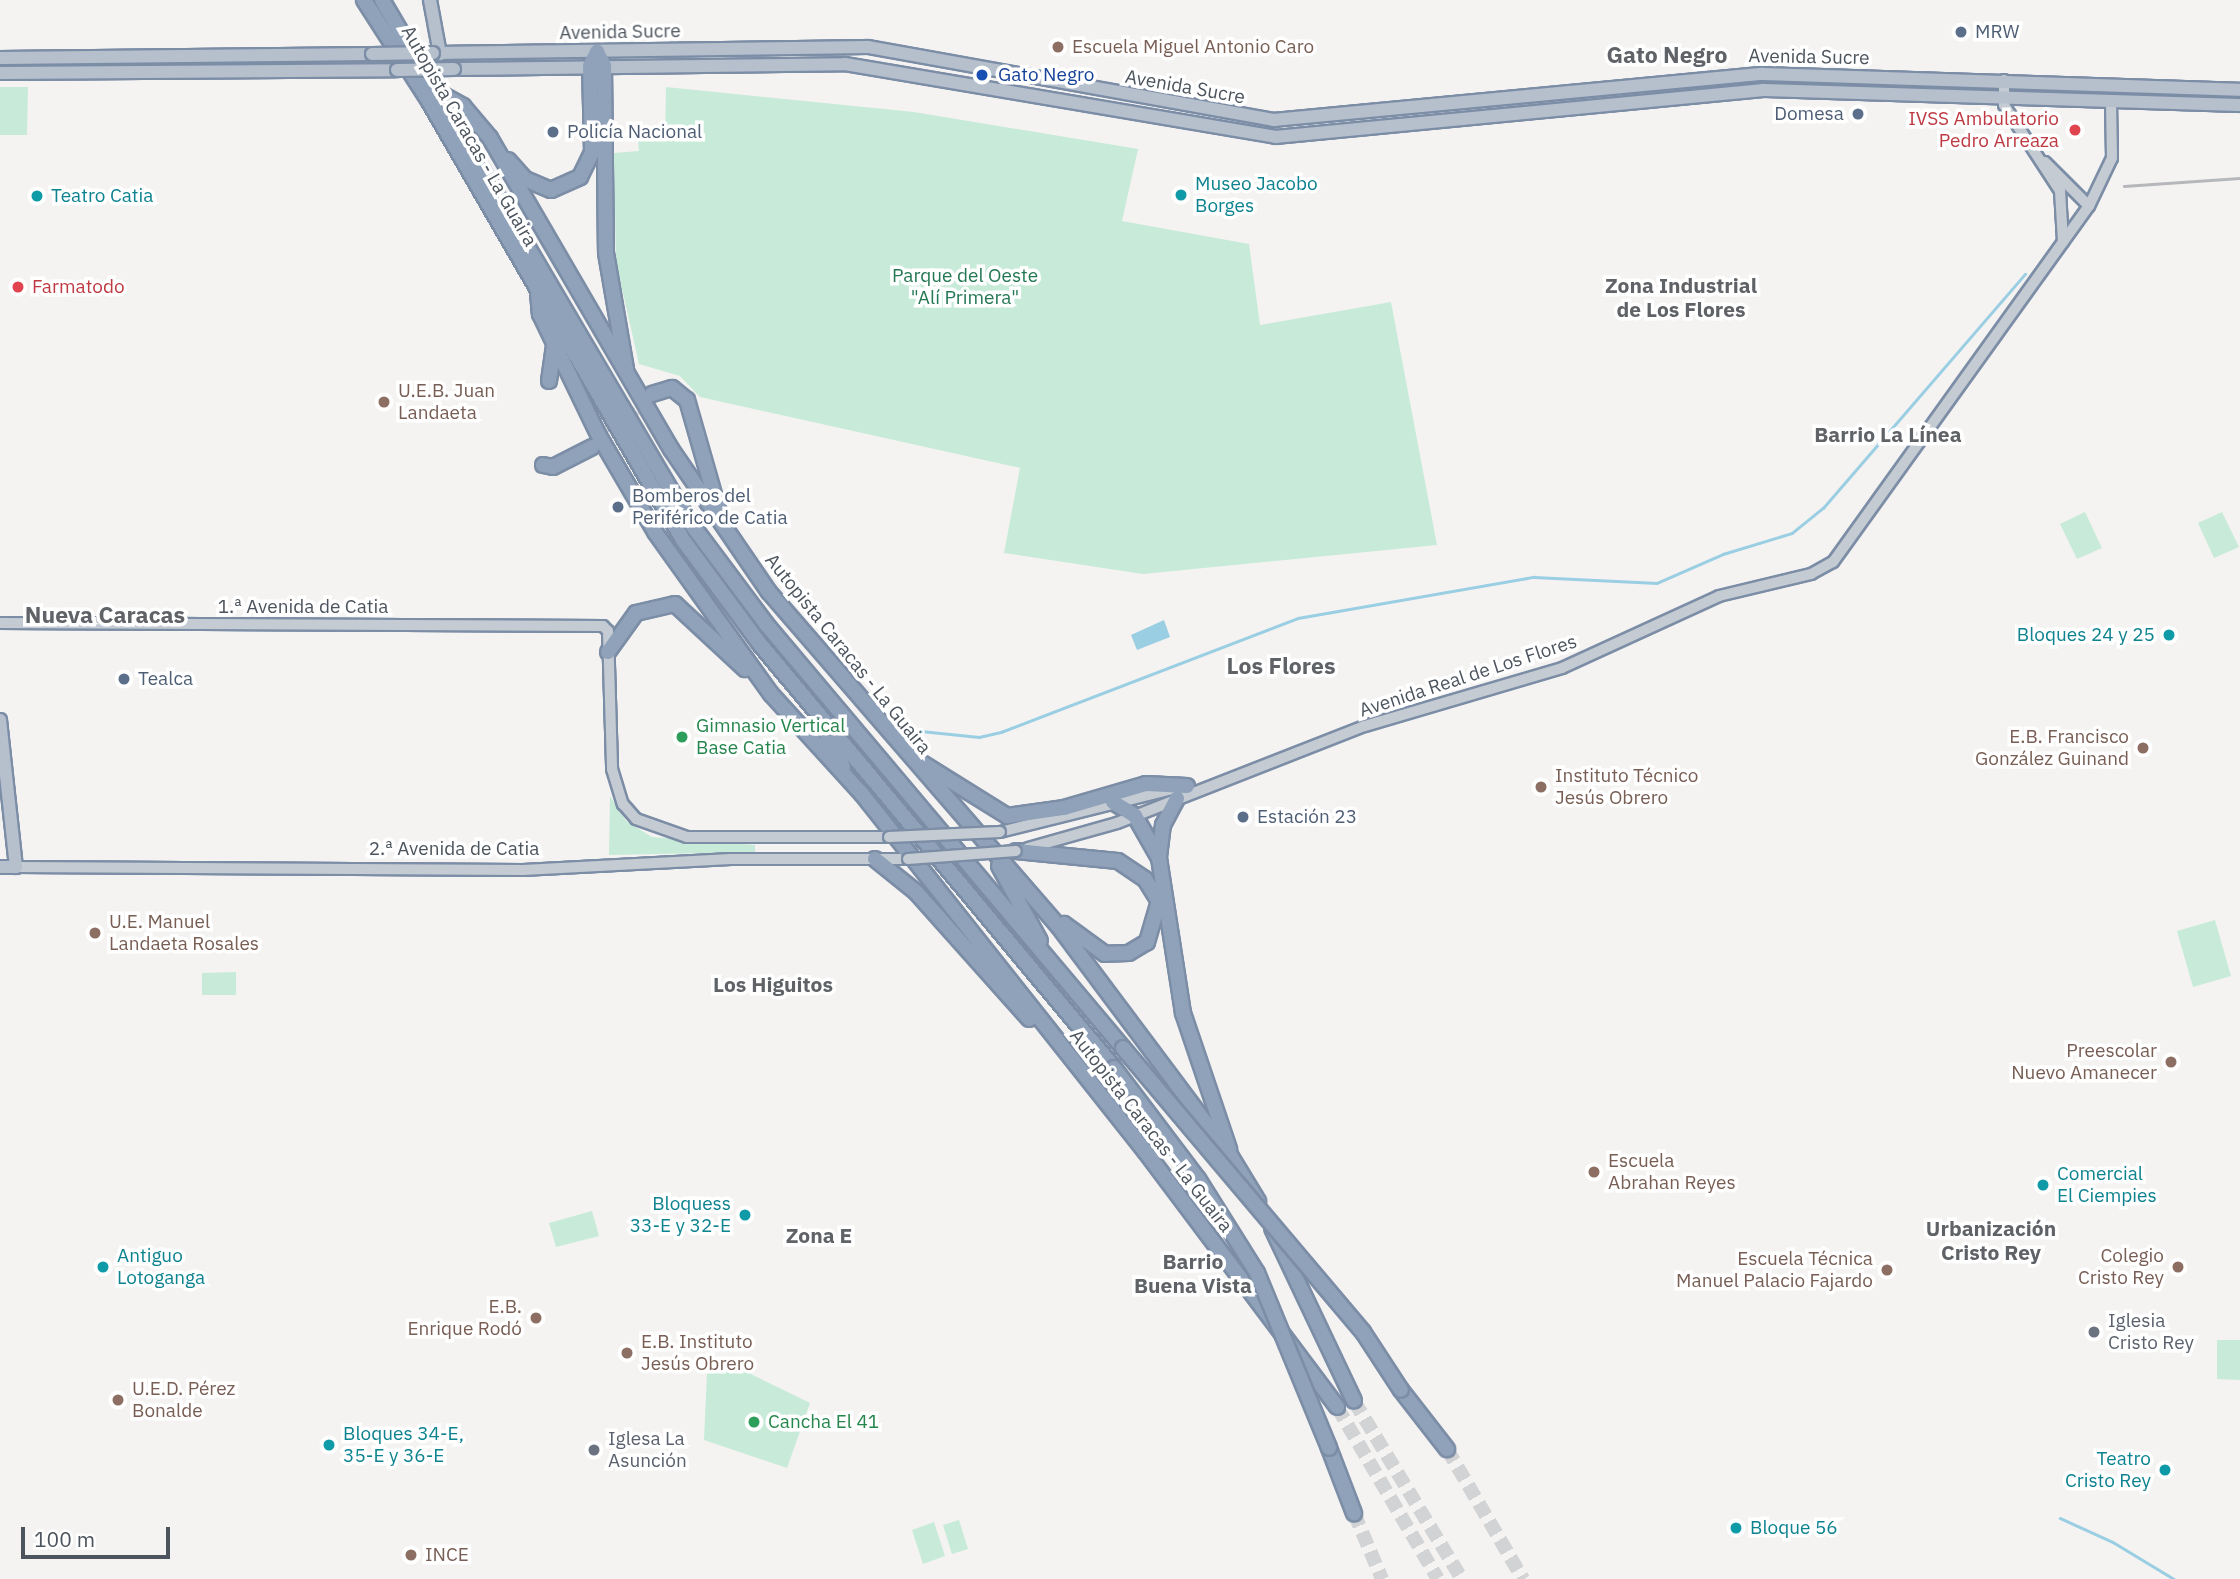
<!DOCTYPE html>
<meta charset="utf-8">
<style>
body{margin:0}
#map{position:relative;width:2240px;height:1579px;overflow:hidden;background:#f4f3f2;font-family:"IBM Plex Sans",sans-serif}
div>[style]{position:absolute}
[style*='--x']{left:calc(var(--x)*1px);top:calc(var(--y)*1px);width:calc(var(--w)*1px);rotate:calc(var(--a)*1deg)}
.green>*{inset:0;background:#c7ebd8}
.water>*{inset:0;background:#9acee3}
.stream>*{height:2.5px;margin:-1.25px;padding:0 1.25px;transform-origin:1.25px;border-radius:1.25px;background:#9acee3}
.highway-tunnel>*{height:14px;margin-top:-7px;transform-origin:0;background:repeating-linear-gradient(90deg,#d2d3d4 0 14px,transparent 0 21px)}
.roads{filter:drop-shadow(2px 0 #7c8da6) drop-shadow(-2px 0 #7c8da6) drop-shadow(0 2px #7c8da6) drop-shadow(0 -2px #7c8da6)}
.minor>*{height:10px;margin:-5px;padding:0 5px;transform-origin:5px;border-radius:5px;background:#c5cbd2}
.major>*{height:12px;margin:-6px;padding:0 6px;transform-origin:6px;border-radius:6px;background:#b6c0cd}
.highway>*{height:14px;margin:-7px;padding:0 7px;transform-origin:7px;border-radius:7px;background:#90a2ba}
.rail>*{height:2.5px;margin:-1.25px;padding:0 1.25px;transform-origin:1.25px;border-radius:1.25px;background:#b5b7bb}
.bridges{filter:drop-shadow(2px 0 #7c8da6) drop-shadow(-2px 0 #7c8da6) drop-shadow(0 2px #7c8da6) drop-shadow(0 -2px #7c8da6)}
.minor-bridge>*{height:10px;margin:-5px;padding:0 5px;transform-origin:5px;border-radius:5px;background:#c5cbd2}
.major-bridge>*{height:12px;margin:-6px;padding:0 6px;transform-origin:6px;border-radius:6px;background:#b6c0cd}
.highway-bridge>*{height:14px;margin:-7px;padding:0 7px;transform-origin:7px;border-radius:7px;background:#90a2ba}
.dots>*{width:19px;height:19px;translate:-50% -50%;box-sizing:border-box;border:4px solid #fff;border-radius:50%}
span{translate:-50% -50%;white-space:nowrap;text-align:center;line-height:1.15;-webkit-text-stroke:7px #fff;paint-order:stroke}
.street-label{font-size:19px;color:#4c545d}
.service-label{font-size:19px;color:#4e5e75}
.left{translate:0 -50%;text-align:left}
.right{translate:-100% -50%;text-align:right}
.education-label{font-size:19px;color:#785e54}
.transit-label{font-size:19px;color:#164399}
.health-label{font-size:19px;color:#be3a42}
.culture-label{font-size:19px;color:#0d838f}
.park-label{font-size:19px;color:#247854}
.leisure-label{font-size:19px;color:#27864d}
.worship-label{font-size:19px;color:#5b616d}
.neighbourhood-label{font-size:21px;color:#5f6266;font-weight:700}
.quarter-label{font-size:23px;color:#5f6266;font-weight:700}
.scale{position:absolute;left:21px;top:1527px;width:149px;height:32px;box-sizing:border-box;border:4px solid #4c545d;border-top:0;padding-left:9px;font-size:21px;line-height:24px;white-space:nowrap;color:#4c545d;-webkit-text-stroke:5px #fff;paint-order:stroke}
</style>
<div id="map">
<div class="green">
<div style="clip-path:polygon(0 87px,28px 87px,27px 135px,0 135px)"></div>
<div style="clip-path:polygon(666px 87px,914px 112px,1138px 149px,1122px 221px,1249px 244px,1260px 325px,1391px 302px,1437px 545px,1143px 574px,1004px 553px,1020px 468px,700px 397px,680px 376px,639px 364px,616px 262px,614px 153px,639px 151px,638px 140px,665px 140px)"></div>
<div style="clip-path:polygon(2085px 512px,2102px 548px,2077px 559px,2060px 524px)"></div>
<div style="clip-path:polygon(2222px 512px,2239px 547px,2214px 558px,2198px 523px)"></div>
<div style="clip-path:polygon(610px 796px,626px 821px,652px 837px,755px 845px,755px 852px,609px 855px)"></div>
<div style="clip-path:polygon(2215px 920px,2231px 976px,2193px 987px,2177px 931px)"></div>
<div style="clip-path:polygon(236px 972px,236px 995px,202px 995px,202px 973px)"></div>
<div style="clip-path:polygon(592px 1211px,599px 1236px,556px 1247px,549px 1223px)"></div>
<div style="clip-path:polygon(2217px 1340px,2240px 1340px,2240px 1380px,2217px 1379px)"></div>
<div style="clip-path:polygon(724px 1361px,810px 1403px,787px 1468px,704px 1440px,707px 1373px)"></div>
<div style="clip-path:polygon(959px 1520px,968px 1549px,952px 1554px,943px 1525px)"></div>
<div style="clip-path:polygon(934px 1522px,945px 1556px,923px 1564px,912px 1530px)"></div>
</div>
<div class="water">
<div style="clip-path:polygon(1164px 620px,1170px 637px,1137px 650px,1131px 635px)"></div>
</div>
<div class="stream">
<div style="--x:921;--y:731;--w:58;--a:5.9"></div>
<div style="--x:979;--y:737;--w:23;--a:-13"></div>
<div style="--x:1001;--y:732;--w:318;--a:-21"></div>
<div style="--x:1298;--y:618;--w:240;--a:-9.9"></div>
<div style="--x:1534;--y:577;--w:123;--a:2.8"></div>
<div style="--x:1657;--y:583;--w:72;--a:-23.7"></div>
<div style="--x:1723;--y:554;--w:72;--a:-16.9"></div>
<div style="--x:1792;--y:533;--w:40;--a:-39"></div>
<div style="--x:1823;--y:508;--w:309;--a:-49.2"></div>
<div style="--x:2060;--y:1518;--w:58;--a:24.4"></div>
<div style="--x:2113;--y:1542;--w:71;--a:31.2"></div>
</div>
<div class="highway-tunnel">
<div style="--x:593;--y:446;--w:77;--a:-41.3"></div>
<div style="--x:1354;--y:1401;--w:208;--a:58.8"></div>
<div style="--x:1337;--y:1407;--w:199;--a:59.6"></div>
<div style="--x:1447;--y:1449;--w:151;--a:59.7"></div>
<div style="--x:1354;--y:1513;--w:72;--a:67"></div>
</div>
<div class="roads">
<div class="minor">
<div style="--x:2004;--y:80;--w:25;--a:90"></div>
<div style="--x:2004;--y:105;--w:103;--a:56.9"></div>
<div style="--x:2060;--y:191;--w:51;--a:86.6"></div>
<div style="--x:2045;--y:162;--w:62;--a:45"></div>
<div style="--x:0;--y:623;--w:603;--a:0.29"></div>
<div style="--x:603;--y:626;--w:7;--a:45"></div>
<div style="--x:608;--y:631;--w:138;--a:88.3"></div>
<div style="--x:612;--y:769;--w:37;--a:73"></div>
<div style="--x:623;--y:804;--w:20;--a:49"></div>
<div style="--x:636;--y:819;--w:54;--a:19.4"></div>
<div style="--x:687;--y:837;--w:202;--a:0"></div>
<div style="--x:1000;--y:832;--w:177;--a:-14"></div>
<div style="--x:1028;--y:848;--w:92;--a:-15.7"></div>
<div style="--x:1117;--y:823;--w:266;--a:-21.4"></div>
<div style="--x:1365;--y:726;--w:205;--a:-16.4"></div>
<div style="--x:1562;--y:668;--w:173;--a:-24.6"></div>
<div style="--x:1719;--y:596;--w:95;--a:-13.4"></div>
<div style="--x:1811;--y:574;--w:25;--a:-29"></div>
<div style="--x:1833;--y:562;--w:438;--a:-54.3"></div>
<div style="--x:2089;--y:206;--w:53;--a:-64.4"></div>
<div style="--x:2112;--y:158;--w:57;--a:-91"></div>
<div style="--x:16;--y:867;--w:507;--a:0.34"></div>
<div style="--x:523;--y:870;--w:208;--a:-3"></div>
<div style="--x:731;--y:859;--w:177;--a:0"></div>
</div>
<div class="major">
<div style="--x:430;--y:0;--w:55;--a:79.5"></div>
<div style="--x:433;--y:53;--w:435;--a:-0.8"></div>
<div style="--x:868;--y:47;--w:413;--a:10.2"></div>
<div style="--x:1274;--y:120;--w:490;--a:-5.4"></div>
<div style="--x:1762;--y:74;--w:478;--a:1.9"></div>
<div style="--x:0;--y:58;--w:372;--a:-0.6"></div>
<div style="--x:454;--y:69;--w:391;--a:-0.7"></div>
<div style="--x:845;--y:64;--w:437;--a:9.6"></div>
<div style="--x:1276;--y:137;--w:489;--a:-5.5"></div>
<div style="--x:1763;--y:90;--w:477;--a:1.8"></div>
<div style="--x:0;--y:73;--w:397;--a:-0.4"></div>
<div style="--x:0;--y:720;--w:148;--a:83.8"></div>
<div style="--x:16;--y:867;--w:16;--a:180"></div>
</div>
<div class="highway">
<div style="--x:364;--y:0;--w:122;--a:57.3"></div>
<div style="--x:430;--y:103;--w:505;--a:59.93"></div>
<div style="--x:683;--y:540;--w:129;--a:53.5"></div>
<div style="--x:760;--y:644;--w:552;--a:50.14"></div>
<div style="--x:382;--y:0;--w:605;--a:59.49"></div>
<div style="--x:689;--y:521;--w:129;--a:53.2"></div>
<div style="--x:766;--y:624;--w:554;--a:49.9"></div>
<div style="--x:597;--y:52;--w:16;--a:63"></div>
<div style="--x:604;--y:66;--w:187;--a:89.4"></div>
<div style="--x:606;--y:253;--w:118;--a:80.2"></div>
<div style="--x:438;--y:92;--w:29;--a:29"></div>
<div style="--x:463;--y:106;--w:42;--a:49.8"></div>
<div style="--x:490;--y:138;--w:360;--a:59.8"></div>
<div style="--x:671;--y:449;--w:173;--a:55.6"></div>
<div style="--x:769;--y:592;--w:443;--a:49.1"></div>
<div style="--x:1059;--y:927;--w:287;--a:53.2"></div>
<div style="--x:1231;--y:1157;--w:52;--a:58.5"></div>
<div style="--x:508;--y:160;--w:25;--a:48"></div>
<div style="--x:525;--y:179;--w:28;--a:23"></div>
<div style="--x:551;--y:190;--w:32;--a:-24"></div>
<div style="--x:580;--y:177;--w:28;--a:-64"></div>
<div style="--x:592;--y:152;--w:86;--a:-91.3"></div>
<div style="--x:590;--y:66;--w:16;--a:-63"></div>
<div style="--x:538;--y:293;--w:21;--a:85"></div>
<div style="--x:540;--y:314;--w:136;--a:64.2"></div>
<div style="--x:599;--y:436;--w:111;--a:59.7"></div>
<div style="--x:655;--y:532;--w:199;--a:54.4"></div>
<div style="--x:771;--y:694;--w:135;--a:47.7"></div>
<div style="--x:862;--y:794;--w:456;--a:51.6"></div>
<div style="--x:1145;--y:1151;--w:320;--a:53.1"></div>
<div style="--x:549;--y:381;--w:37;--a:-82"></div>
<div style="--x:652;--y:394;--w:21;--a:-17"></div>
<div style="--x:672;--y:388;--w:19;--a:39"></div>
<div style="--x:687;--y:400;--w:127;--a:74"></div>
<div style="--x:543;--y:465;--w:10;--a:11"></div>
<div style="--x:553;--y:467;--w:44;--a:-27.1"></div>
<div style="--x:608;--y:652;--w:48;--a:-54.3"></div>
<div style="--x:636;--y:613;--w:40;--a:-13"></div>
<div style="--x:675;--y:604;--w:96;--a:42.9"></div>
<div style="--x:821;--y:722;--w:50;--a:63.9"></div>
<div style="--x:914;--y:758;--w:110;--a:31.9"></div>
<div style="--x:1007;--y:816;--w:58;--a:-8"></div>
<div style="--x:1064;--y:808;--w:85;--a:-16.3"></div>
<div style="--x:1146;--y:784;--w:41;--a:2.8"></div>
<div style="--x:1113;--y:802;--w:26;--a:32"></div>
<div style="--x:1135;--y:816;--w:48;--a:60.3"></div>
<div style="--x:1159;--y:858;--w:157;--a:81.2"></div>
<div style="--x:1183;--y:1013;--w:144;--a:71.3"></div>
<div style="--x:1016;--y:851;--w:102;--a:5.6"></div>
<div style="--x:1118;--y:861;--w:32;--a:34"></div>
<div style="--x:1145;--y:879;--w:26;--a:58"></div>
<div style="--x:1159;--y:901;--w:43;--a:106.3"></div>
<div style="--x:1147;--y:942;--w:21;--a:149"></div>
<div style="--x:1129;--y:953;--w:24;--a:178"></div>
<div style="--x:1105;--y:954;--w:51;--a:-143.8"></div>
<div style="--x:1159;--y:857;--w:32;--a:-83"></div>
<div style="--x:1163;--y:825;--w:30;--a:-62"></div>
<div style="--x:875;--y:859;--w:53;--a:38.8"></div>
<div style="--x:916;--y:892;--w:170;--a:48.3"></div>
<div style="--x:999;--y:866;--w:85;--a:61.3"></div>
<div style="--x:1272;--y:1228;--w:191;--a:64.6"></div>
<div style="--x:1401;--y:1390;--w:75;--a:52.1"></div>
<div style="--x:1329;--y:1448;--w:70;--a:69"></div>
</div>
</div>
<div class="rail">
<div style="--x:2124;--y:186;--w:116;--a:-3.9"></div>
</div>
<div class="bridges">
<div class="minor-bridge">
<div style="--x:889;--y:837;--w:111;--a:-2.6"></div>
<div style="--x:908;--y:859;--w:108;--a:-4.2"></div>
</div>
<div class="major-bridge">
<div style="--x:372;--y:54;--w:61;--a:-0.9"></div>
<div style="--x:397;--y:70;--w:57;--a:-1"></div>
</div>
<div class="highway-bridge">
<div style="--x:1123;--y:1048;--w:372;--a:49.8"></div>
<div style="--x:1363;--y:1332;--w:69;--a:56.8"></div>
<div style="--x:1114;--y:1068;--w:139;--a:52.9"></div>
<div style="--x:1198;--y:1179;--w:111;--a:57.9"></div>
<div style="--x:1257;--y:1273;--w:189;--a:67.6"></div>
</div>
</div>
<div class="dots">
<div style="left:1961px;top:32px;background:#5c6f8a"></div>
<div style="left:1058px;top:47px;background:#8d6e63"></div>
<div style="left:982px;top:75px;background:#1a4fb4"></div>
<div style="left:1858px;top:114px;background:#5c6f8a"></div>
<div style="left:2075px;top:130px;background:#e0444e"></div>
<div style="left:553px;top:132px;background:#5c6f8a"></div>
<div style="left:1181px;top:195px;background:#0f9aa8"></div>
<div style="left:37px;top:196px;background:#0f9aa8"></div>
<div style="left:18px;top:287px;background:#e0444e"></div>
<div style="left:384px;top:402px;background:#8d6e63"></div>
<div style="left:618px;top:507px;background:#5c6f8a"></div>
<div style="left:2169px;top:635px;background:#0f9aa8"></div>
<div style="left:124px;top:679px;background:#5c6f8a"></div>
<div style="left:682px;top:737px;background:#2e9e5b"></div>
<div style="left:2143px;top:748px;background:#8d6e63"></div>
<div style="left:1541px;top:787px;background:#8d6e63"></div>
<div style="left:1243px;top:817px;background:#5c6f8a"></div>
<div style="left:95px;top:933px;background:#8d6e63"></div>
<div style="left:2171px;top:1062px;background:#8d6e63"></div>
<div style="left:1594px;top:1172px;background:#8d6e63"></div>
<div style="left:2043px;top:1185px;background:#0f9aa8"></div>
<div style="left:745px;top:1215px;background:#0f9aa8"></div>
<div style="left:103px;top:1267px;background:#0f9aa8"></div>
<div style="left:2178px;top:1267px;background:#8d6e63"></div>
<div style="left:1887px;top:1270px;background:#8d6e63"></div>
<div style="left:536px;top:1318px;background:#8d6e63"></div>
<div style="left:2094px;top:1332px;background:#6b7280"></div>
<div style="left:627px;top:1353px;background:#8d6e63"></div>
<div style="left:118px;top:1400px;background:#8d6e63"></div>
<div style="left:754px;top:1422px;background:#2e9e5b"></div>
<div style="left:329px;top:1445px;background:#0f9aa8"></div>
<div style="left:594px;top:1450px;background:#6b7280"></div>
<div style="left:2165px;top:1470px;background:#0f9aa8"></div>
<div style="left:1736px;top:1528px;background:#0f9aa8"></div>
<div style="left:411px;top:1555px;background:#8d6e63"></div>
</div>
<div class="street-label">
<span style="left:620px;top:32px;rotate:-1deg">Avenida Sucre</span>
<span style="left:1809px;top:57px;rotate:1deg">Avenida Sucre</span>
<span style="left:1185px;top:87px;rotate:10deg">Avenida Sucre</span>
<span style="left:469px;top:136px;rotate:60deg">Autopista Caracas - La Guaira</span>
<span style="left:303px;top:607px">1.ª Avenida de Catia</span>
<span style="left:848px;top:654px;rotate:51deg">Autopista Caracas - La Guaira</span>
<span style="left:1468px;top:676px;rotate:-18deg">Avenida Real de Los Flores</span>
<span style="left:454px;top:849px">2.ª Avenida de Catia</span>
<span style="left:1151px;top:1131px;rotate:52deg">Autopista Caracas - La Guaira</span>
</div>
<div class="service-label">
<span class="left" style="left:1975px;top:32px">MRW</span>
<span class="right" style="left:1844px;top:114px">Domesa</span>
<span class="left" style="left:567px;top:132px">Policía Nacional</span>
<span class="left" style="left:632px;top:507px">Bomberos del<br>Periférico de Catia</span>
<span class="left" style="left:138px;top:679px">Tealca</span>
<span class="left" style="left:1257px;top:817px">Estación 23</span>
</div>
<div class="education-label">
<span class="left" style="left:1072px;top:47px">Escuela Miguel Antonio Caro</span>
<span class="left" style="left:398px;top:402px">U.E.B. Juan<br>Landaeta</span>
<span class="right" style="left:2129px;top:748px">E.B. Francisco<br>González Guinand</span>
<span class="left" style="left:1555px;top:787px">Instituto Técnico<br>Jesús Obrero</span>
<span class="left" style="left:109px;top:933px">U.E. Manuel<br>Landaeta Rosales</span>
<span class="right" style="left:2157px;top:1062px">Preescolar<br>Nuevo Amanecer</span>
<span class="left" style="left:1608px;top:1172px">Escuela<br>Abrahan Reyes</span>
<span class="right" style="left:2164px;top:1267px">Colegio<br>Cristo Rey</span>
<span class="right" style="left:1873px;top:1270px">Escuela Técnica<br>Manuel Palacio Fajardo</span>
<span class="right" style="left:522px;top:1318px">E.B.<br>Enrique Rodó</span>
<span class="left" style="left:641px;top:1353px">E.B. Instituto<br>Jesús Obrero</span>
<span class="left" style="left:132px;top:1400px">U.E.D. Pérez<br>Bonalde</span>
<span class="left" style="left:425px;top:1555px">INCE</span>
</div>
<div class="transit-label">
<span class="left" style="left:998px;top:75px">Gato Negro</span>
</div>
<div class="health-label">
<span class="right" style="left:2059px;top:130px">IVSS Ambulatorio<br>Pedro Arreaza</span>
<span class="left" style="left:32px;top:287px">Farmatodo</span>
</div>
<div class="culture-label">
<span class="left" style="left:1195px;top:195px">Museo Jacobo<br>Borges</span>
<span class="left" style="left:51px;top:196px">Teatro Catia</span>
<span class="right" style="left:2155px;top:635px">Bloques 24 y 25</span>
<span class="left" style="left:2057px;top:1185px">Comercial<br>El Ciempies</span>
<span class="right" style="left:731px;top:1215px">Bloquess<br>33-E y 32-E</span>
<span class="left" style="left:117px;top:1267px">Antiguo<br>Lotoganga</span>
<span class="left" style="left:343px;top:1445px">Bloques 34-E,<br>35-E y 36-E</span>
<span class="right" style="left:2151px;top:1470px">Teatro<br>Cristo Rey</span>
<span class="left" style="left:1750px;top:1528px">Bloque 56</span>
</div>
<div class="park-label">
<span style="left:965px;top:287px">Parque del Oeste<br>"Alí Primera"</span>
</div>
<div class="leisure-label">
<span class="left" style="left:696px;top:737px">Gimnasio Vertical<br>Base Catia</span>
<span class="left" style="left:768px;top:1422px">Cancha El 41</span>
</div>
<div class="worship-label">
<span class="left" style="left:2108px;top:1332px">Iglesia<br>Cristo Rey</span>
<span class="left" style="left:608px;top:1450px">Iglesa La<br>Asunción</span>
</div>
<div class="neighbourhood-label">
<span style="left:1681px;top:297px">Zona Industrial<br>de Los Flores</span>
<span style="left:1888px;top:434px">Barrio La Línea</span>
<span style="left:773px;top:984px">Los Higuitos</span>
<span style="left:1991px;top:1240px">Urbanización<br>Cristo Rey</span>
<span style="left:819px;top:1235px">Zona E</span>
<span style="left:1193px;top:1273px">Barrio<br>Buena Vista</span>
</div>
<div class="quarter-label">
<span style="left:1667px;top:54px">Gato Negro</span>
<span style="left:105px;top:614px">Nueva Caracas</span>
<span style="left:1281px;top:665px">Los Flores</span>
</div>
<div class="scale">100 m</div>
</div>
